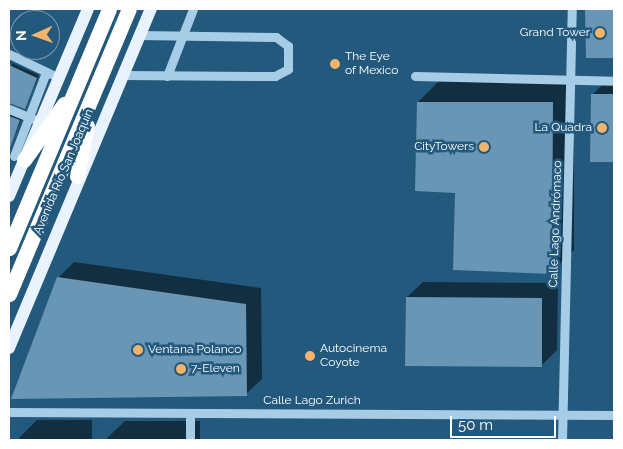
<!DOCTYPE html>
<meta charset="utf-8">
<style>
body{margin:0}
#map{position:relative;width:623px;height:449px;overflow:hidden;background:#23597d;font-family:Raleway,sans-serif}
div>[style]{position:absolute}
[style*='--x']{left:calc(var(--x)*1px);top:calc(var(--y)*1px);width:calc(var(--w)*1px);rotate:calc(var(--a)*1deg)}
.shadow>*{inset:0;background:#0007}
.building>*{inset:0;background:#6896b4}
.minor>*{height:9px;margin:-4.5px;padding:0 4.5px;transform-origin:4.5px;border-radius:4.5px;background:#a7cde6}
.major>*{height:12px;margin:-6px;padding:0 6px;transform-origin:6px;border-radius:6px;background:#e8f3fd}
.highway>*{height:15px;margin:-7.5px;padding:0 7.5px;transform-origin:7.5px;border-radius:7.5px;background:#fff}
.dots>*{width:14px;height:14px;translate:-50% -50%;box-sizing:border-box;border:2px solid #23597d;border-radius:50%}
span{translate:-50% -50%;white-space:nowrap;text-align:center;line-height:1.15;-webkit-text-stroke:5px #23597d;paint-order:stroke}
.poi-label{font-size:12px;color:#fff}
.right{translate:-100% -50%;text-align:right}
.left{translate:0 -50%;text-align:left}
.street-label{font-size:12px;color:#fff}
.frame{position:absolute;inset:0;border:10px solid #fff;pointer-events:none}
.north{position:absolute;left:10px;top:10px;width:50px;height:50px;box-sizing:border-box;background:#23597d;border:1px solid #7b9bb1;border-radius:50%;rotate:268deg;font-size:14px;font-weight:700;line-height:20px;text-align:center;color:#fff}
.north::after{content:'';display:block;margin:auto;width:18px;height:22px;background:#f1b46a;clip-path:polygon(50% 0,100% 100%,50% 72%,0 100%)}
.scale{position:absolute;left:450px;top:416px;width:106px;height:22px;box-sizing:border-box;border:2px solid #fff;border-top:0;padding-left:6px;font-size:15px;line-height:18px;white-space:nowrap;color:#fff;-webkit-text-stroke:4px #23597d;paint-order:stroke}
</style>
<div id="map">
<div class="shadow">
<div style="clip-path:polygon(586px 9px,614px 9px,614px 57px,587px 57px)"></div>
<div style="clip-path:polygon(12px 63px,39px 75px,25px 107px,9px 99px)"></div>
<div style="clip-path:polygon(608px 79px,614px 79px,614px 161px,591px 161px,592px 95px)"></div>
<div style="clip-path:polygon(440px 80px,574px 80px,574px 250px,552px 272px,456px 192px,418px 102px)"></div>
<div style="clip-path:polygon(11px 113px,22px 118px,10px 146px,9px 116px)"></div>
<div style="clip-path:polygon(74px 262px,261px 288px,262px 379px,246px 394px,58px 278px)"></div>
<div style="clip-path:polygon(423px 282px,558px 283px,557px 350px,541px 366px,407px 297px)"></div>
<div style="clip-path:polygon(37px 420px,92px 420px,92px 440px,17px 440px)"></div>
<div style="clip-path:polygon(125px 421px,200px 421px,200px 440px,105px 440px)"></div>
</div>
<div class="building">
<div style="clip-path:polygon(585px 9px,614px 9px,614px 58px,586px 58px)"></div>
<div style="clip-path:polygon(9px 65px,37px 78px,25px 109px,9px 103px)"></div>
<div style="clip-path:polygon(591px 94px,614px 94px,614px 162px,590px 162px)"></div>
<div style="clip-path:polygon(417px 102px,553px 102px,552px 274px,453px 270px,455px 193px,415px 191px)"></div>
<div style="clip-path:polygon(9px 116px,20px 120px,10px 148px,9px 148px)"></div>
<div style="clip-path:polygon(57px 277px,246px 304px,247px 396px,11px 399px)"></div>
<div style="clip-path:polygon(406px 297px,542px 298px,542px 367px,405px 366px)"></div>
</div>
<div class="minor">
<div style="--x:9;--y:54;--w:47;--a:25.5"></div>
<div style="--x:122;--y:75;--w:153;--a:0.4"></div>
<div style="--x:275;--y:76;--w:15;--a:-28"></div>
<div style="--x:288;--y:69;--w:23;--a:-90"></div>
<div style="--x:288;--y:46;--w:15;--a:-143"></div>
<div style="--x:276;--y:37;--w:137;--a:-179.2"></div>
<div style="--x:167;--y:76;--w:72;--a:-68.8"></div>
<div style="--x:415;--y:76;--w:199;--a:1.4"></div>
<div style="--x:9;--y:109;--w:27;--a:22"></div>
<div style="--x:14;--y:156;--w:90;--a:-69.1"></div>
<div style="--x:9;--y:412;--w:605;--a:0.28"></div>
<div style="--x:190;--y:440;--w:27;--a:-90"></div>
<div style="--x:562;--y:440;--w:431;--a:-88.7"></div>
</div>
<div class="major">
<div style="--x:9;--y:196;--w:203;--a:-67.1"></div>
<div style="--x:9;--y:348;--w:368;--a:-67.3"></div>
</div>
<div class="highway">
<div style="--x:24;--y:160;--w:69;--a:-54.5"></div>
<div style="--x:77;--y:176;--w:51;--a:-78.7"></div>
<div style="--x:9;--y:248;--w:259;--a:-67.3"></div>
<div style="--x:9;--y:294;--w:309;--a:-67.2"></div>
</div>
<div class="dots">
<div style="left:600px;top:33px;background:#f1b46a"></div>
<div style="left:335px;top:64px;background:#f1b46a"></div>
<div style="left:602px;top:128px;background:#f1b46a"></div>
<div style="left:484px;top:147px;background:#f1b46a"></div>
<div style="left:138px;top:350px;background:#f1b46a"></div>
<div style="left:310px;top:356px;background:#f1b46a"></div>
<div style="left:181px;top:369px;background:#f1b46a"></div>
</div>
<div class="poi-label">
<span class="right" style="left:590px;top:33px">Grand Tower</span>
<span class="left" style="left:345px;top:64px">The Eye<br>of Mexico</span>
<span class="right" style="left:592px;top:128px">La Quadra</span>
<span class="right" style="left:474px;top:147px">CityTowers</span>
<span class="left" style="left:320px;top:356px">Autocinema<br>Coyote</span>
<span class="left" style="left:148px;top:350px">Ventana Polanco</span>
<span class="left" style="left:191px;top:369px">7-Eleven</span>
</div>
<div class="street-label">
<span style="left:64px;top:172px;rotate:-67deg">Avenida Río San Joaquín</span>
<span style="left:556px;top:224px;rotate:-88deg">Calle Lago Andrómaco</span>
<span style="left:312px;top:401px">Calle Lago Zurich</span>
</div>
<div class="frame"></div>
<div class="north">N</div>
<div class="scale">50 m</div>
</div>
